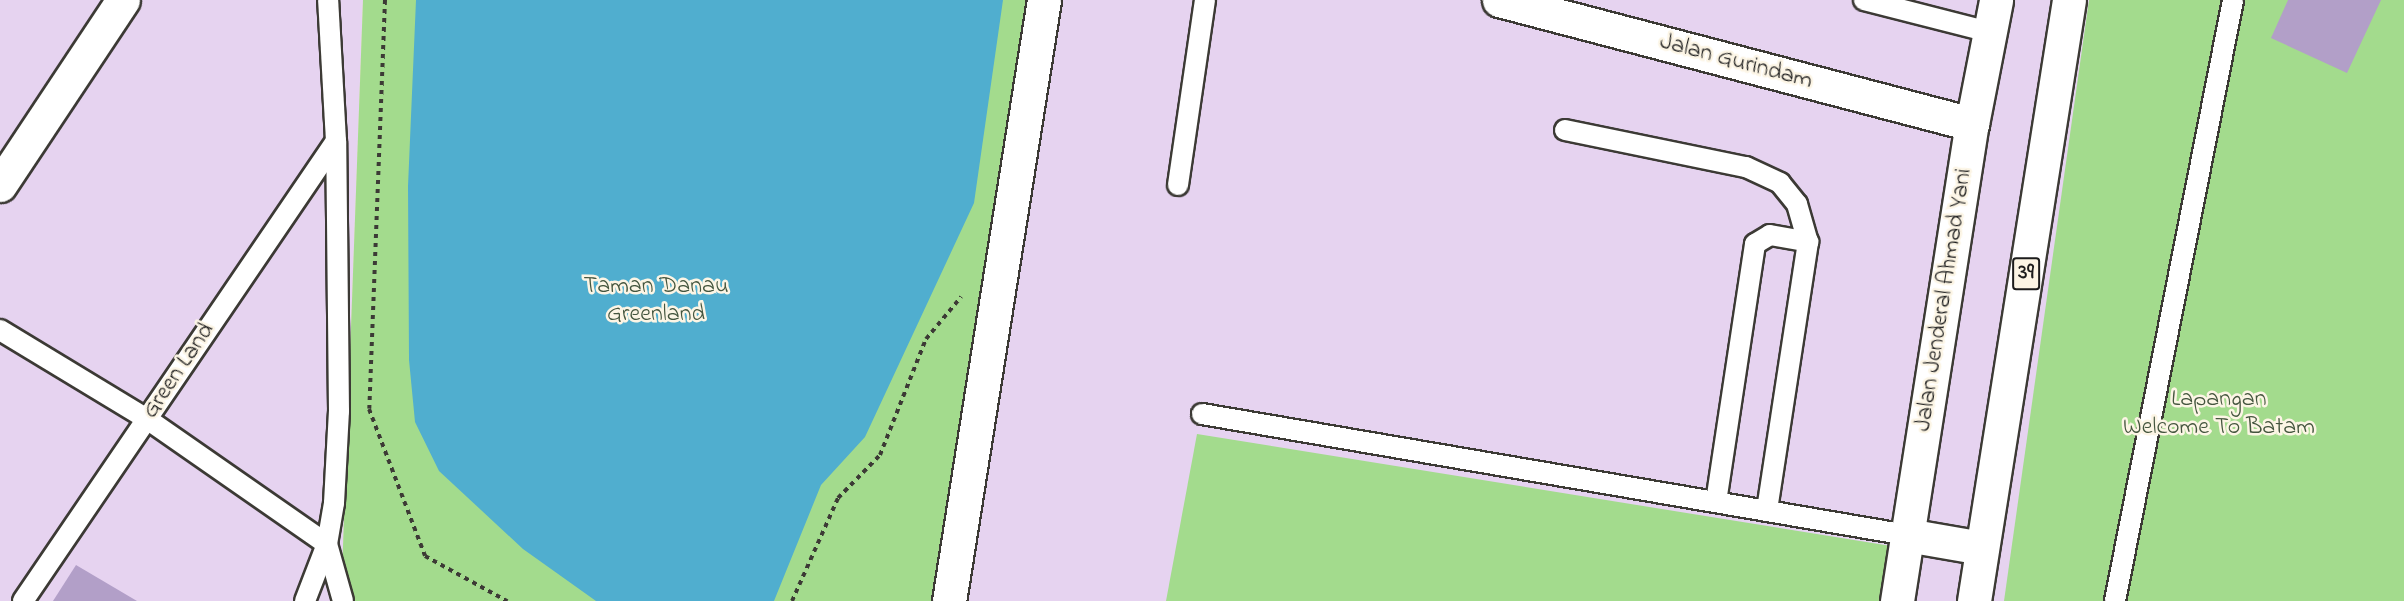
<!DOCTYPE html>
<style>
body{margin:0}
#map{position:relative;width:2404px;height:601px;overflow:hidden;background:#efe4c5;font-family:"Indie Flower",sans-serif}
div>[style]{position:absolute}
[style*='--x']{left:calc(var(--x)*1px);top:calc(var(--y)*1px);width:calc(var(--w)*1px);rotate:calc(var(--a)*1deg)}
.built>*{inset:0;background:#e6d3f0}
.green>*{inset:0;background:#a3db8d}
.water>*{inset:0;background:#50aecf}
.building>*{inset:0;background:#b29fc8}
.path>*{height:4px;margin-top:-2px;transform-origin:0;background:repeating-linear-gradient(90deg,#3c3a35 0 4.5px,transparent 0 9px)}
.roads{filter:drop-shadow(2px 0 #3c3a35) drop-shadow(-2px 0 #3c3a35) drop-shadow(0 2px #3c3a35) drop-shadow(0 -2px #3c3a35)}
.service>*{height:20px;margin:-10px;padding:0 10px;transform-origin:10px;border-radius:10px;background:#fff}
.minor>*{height:33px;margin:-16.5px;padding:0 16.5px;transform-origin:16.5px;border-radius:16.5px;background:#fff}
.trunk>*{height:33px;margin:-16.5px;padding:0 16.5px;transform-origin:16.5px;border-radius:16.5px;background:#fff}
span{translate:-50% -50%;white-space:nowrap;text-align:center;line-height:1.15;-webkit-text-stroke:5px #fcf5e5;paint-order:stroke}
.shield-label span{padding:2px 4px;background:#fcf5e5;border:2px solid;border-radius:4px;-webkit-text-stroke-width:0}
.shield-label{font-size:22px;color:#1c1c1c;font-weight:700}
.street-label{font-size:24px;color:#1c1c1c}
.park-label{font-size:24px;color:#44553e}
</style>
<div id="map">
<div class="built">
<div style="clip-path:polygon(0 0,363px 0,341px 601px,0 601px)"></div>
<div style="clip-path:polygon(1044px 0,2404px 0,2404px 601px,949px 601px)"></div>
</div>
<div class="green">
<div style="clip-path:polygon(363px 0,1035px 0,935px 601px,341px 601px)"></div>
<div style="clip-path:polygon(2089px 0,2404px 0,2404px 601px,2004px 601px)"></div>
<div style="clip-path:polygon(1197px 434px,1891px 546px,1882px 601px,1166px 601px)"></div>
</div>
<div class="water">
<div style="clip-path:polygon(416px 0,1003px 0,974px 203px,865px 437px,821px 485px,774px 601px,596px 601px,523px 549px,439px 471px,415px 422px,409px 360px,408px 186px)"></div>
</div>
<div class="building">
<div style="clip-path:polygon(2288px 0,2381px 0,2347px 73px,2271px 38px)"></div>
<div style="clip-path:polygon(76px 565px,137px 601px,53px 601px)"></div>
</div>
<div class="path">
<div style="--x:385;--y:0;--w:409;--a:92.2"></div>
<div style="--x:369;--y:409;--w:157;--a:69.1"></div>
<div style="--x:425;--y:556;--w:94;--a:28.8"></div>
<div style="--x:792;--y:601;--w:113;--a:-65.9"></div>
<div style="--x:838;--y:498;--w:60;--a:-45.7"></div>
<div style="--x:880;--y:455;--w:125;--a:-68.4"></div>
<div style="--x:926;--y:339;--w:55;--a:-50.2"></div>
</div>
<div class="roads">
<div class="service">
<div style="--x:1864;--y:0;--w:130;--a:14.3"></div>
<div style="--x:1565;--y:130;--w:185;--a:11.6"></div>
<div style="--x:1746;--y:167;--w:38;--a:25"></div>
<div style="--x:1780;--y:183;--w:27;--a:51"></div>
<div style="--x:1797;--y:204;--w:40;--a:74"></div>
<div style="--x:1808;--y:242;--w:272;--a:98.7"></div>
<div style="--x:1178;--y:185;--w:187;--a:-81.7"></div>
<div style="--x:0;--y:330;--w:172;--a:31.2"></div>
<div style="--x:147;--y:419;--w:219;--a:34.8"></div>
<div style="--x:327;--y:544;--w:59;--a:74.3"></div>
<div style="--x:1202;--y:414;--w:715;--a:9.74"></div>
<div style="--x:1716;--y:502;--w:261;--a:-81.4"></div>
<div style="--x:1755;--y:244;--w:17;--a:-31"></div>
<div style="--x:1770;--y:235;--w:39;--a:10"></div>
<div style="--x:23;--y:601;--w:556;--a:-55.77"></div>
<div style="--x:305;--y:601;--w:61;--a:-68.9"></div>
<div style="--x:327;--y:544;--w:42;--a:-80.3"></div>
<div style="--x:334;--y:503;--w:92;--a:-86.9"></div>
<div style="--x:339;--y:411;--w:270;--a:-90.6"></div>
<div style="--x:336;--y:141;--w:141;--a:-93.2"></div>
<div style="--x:2115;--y:601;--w:612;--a:-78.89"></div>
</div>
<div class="minor">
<div style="--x:1499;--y:0;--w:489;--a:14.7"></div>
<div style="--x:0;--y:185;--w:222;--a:-56.4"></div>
<div style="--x:949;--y:601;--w:608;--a:-81.02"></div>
</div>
<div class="trunk">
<div style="--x:1907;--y:535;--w:76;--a:9.8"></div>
<div style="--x:1897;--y:601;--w:483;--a:-81.1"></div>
<div style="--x:1972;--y:124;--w:126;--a:-79"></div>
<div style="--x:1974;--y:601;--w:608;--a:-81.02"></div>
</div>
</div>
<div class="shield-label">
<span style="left:2026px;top:274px">39</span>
</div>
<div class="street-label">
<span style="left:1736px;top:62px;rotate:15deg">Jalan Gurindam</span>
<span style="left:1944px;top:300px;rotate:-81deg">Jalan Jenderal Ahmad Yani</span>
<span style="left:179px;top:371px;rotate:-56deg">Green Land</span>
</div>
<div class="park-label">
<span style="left:656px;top:301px">Taman Danau<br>Greenland</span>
<span style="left:2219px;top:414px">Lapangan<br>Welcome To Batam</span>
</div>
</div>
